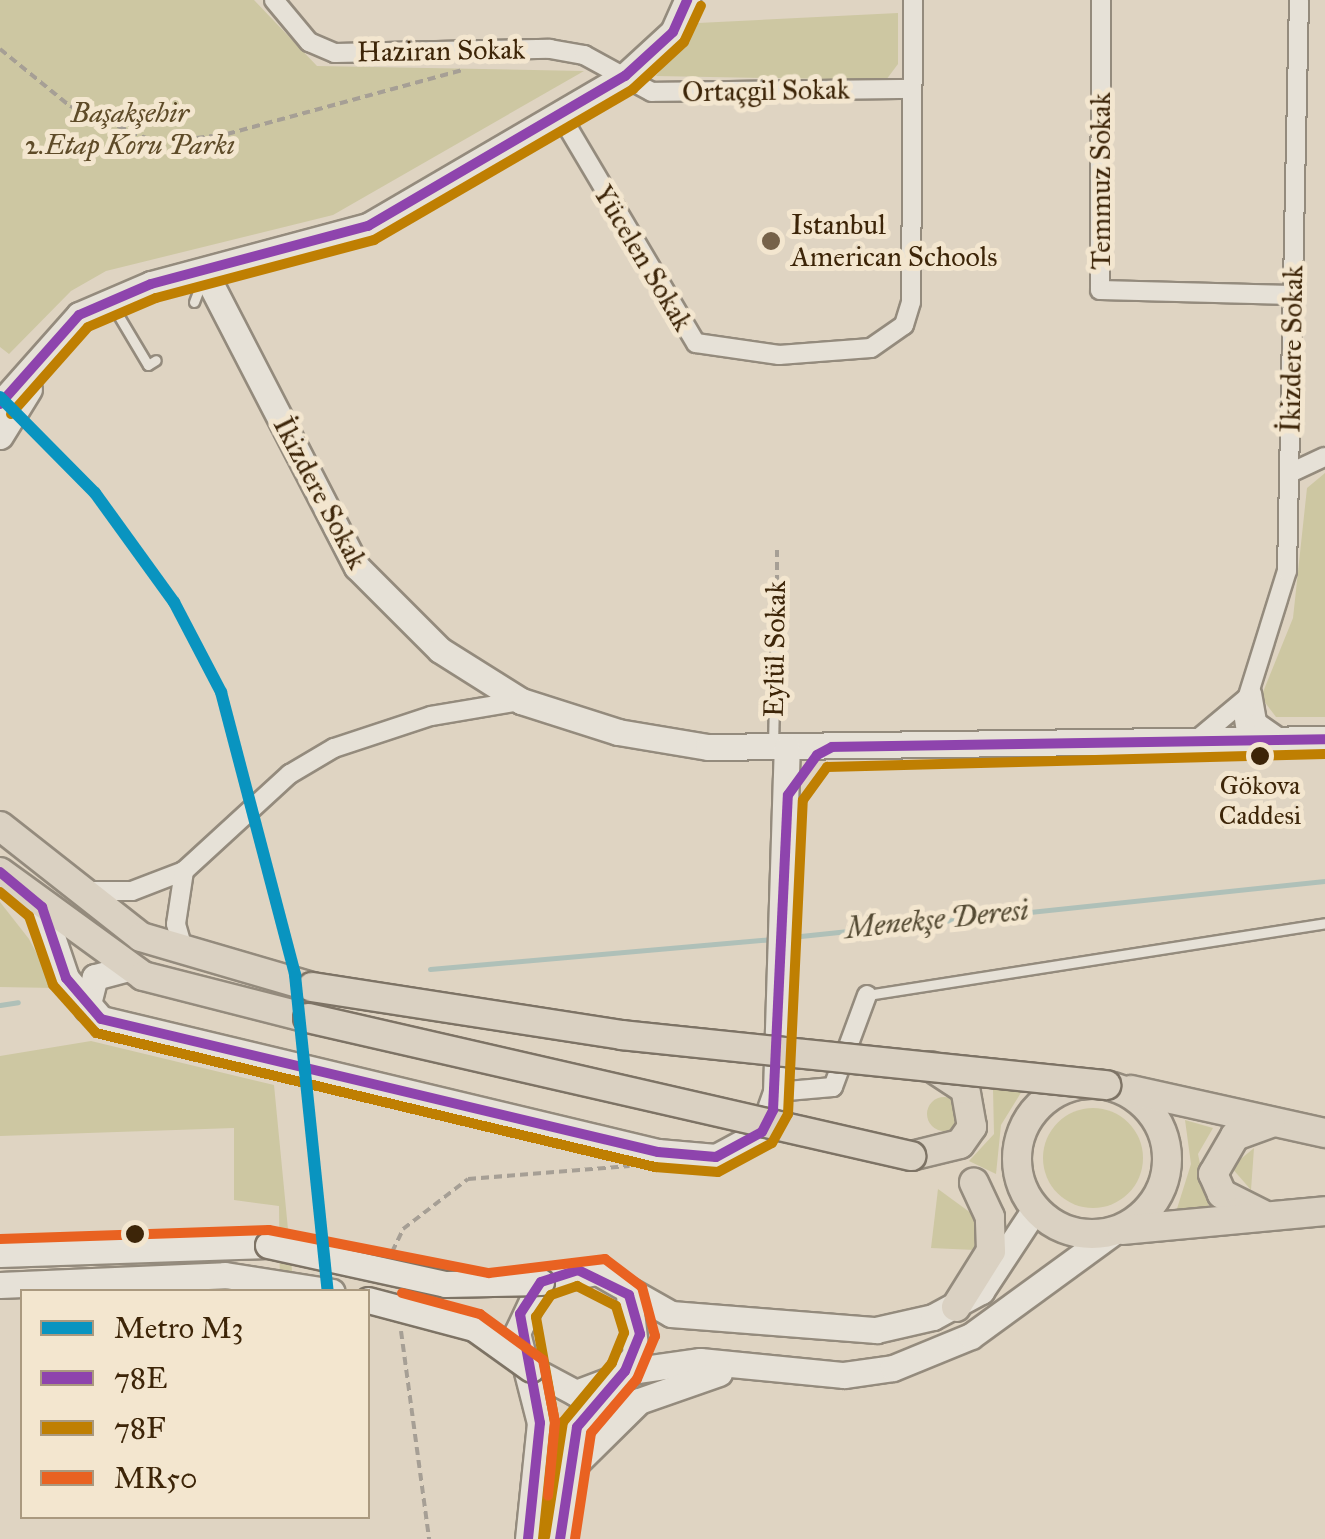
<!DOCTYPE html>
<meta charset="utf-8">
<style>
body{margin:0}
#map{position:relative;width:1325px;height:1539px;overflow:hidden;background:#dfd4c2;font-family:"IM FELL Great Primer",serif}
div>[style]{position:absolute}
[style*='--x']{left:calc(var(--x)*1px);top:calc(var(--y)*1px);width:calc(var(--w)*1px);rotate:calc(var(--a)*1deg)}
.green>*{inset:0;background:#cdc7a2}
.round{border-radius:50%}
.stream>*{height:5px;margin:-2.5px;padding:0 2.5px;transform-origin:2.5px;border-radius:2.5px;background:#afc0b8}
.path>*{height:4px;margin-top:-2px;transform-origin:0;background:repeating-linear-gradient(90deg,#a69f95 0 8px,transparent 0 13px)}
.roads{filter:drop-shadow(2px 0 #948b7d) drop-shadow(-2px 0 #948b7d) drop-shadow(0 2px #948b7d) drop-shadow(0 -2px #948b7d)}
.lane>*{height:9px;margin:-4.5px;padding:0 4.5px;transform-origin:4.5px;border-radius:4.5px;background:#e6e1d7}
.street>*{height:18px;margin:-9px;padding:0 9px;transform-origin:9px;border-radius:9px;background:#e6e1d7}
.secondary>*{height:25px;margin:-12.5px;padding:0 12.5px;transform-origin:12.5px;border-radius:12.5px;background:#e6e1d7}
.primary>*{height:28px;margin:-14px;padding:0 14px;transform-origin:14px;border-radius:14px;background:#dad1c2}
.primary>.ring{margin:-14px;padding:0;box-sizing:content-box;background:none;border:28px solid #dad1c2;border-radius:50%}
.bridges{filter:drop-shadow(2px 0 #7d7365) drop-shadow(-2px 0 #7d7365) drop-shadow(0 2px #7d7365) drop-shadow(0 -2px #7d7365)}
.secondary-bridge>*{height:25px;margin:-12.5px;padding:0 12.5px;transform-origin:12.5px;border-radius:12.5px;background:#e6e1d7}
.primary-bridge>*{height:28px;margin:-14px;padding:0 14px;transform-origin:14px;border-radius:14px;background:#dad1c2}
.bus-1>*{height:10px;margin:-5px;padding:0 5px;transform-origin:5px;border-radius:5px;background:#8e44ad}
.bus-2>*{height:10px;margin:-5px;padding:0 5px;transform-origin:5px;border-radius:5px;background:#bf7f02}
.bus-3>*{height:10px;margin:-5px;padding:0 5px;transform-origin:5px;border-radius:5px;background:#e96221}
.metro-1>*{height:12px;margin:-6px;padding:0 6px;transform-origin:6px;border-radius:6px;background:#0994c0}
.dots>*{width:28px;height:28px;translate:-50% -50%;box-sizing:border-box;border:5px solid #f3e6cf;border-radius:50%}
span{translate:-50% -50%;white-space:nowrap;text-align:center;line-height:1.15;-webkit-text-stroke:10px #f3e6cf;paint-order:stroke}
.bus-label{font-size:26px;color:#3d2508}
.street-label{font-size:28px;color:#3d2508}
.park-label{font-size:28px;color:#5e4b28;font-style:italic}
.poi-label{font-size:28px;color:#3d2508}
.left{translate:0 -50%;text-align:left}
.water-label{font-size:30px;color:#544a33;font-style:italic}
.legend{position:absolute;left:20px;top:1289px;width:350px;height:230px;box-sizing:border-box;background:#f3e6cf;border:2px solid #aa997f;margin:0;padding:12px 18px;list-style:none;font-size:30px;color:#3d2508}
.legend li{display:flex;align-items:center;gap:20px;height:50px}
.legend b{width:50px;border:2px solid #aa997f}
</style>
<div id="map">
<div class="green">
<div style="clip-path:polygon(0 0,254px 0,317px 66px,584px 71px,333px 215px,106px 271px,71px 291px,9px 354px,0 347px)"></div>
<div style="clip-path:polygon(898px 13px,898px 64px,886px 80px,656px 76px,698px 23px)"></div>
<div style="clip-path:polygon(1325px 473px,1325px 717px,1276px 717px,1261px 697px,1293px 618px,1307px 488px)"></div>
<div style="clip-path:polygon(0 902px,29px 939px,55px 988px,0 987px)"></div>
<div style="clip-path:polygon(91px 1041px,274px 1085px,294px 1291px,280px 1291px,279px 1206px,234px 1200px,234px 1128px,0 1136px,0 1056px)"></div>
<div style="clip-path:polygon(993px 1089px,1022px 1091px,1001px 1125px,996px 1174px,969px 1161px,994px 1134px)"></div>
<div class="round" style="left:927px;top:1097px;width:34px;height:34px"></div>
<div class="round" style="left:1043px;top:1108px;width:100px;height:100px"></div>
<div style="clip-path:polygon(1185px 1120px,1213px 1128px,1198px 1154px,1209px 1208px,1175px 1215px,1191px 1164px)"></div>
<div style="clip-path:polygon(1254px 1148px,1251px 1190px,1231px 1167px)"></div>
<div style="clip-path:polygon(938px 1189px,975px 1216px,975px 1250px,931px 1248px)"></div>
</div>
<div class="stream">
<div style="--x:791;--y:937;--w:537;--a:-5.99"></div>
<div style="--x:430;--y:969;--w:342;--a:-5"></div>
<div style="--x:0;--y:1005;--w:18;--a:-9"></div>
</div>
<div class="path">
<div style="--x:0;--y:49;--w:90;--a:39.2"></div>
<div style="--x:70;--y:106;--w:95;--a:22.8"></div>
<div style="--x:158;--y:143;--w:70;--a:-7.4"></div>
<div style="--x:227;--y:134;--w:245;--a:-15.2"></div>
<div style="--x:777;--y:596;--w:46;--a:-90"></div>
<div style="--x:392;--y:1252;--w:25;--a:-64"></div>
<div style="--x:403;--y:1229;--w:82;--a:-37.6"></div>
<div style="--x:468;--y:1179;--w:162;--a:-4.6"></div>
<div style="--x:401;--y:1331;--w:210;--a:82.3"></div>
</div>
<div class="roads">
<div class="lane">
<div style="--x:194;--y:302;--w:22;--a:-69"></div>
<div style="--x:111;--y:303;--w:72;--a:59.2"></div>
<div style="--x:148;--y:365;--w:9;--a:-32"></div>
<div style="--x:773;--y:745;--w:135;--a:-88.7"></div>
<div style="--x:867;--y:995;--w:464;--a:-8.9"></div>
</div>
<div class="street">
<div style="--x:274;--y:0;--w:55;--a:50.2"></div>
<div style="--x:309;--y:42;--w:28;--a:23"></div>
<div style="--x:335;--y:53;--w:215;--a:-1.1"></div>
<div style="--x:550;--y:49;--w:35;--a:10"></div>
<div style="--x:584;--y:55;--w:77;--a:28.6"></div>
<div style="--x:652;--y:92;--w:260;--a:-0.7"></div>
<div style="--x:1101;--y:0;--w:290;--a:90.2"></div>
<div style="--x:1100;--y:290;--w:192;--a:1.5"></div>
<div style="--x:561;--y:116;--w:264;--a:59.3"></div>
<div style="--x:696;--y:343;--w:84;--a:8.2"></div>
<div style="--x:779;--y:355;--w:92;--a:-4.4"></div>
<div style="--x:871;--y:348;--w:40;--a:-34.9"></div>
<div style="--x:904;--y:325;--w:24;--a:-73"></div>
<div style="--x:911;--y:302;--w:302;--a:-89.6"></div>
<div style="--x:1290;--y:473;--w:38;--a:-25"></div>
<div style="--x:1252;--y:693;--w:29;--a:80"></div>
<div style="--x:1257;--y:722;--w:28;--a:35"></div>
<div style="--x:1199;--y:738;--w:64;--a:-39.9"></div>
<div style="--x:1247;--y:738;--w:26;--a:-99"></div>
<div style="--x:1243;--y:712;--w:148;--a:-72.7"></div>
<div style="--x:1287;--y:571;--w:571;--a:-88.8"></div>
<div style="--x:83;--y:891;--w:49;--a:0"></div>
<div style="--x:132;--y:891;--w:56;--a:-21"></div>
<div style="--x:184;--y:871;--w:144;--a:-42.5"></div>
<div style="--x:290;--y:774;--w:51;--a:-30.6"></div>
<div style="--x:334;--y:748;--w:102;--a:-18.3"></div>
<div style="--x:431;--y:716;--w:91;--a:-9.5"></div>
<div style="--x:184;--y:952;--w:29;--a:-106"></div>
<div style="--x:176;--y:924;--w:54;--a:-81.4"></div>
<div style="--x:776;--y:1092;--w:57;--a:-5"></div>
<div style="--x:833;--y:1087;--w:98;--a:-69.7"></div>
</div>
<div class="secondary">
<div style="--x:205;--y:273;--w:331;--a:62.7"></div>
<div style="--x:357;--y:567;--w:117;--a:45"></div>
<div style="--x:440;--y:650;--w:96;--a:32.2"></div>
<div style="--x:521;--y:701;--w:102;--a:17.7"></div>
<div style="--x:618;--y:732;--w:91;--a:9.5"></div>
<div style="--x:708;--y:747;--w:617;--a:-0.74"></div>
<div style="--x:0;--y:404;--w:119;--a:-48.4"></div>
<div style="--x:79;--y:315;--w:78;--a:-23.3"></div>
<div style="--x:151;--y:284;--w:225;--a:-15"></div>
<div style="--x:368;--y:226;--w:298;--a:-30.3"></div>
<div style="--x:625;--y:76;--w:65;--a:-42.5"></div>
<div style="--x:673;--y:32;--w:35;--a:-66"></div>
<div style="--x:0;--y:436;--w:55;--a:-58.3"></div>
<div style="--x:42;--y:907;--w:75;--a:71.3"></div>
<div style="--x:66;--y:978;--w:54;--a:49.5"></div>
<div style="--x:101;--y:1019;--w:573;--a:13.43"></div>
<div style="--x:658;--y:1152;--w:58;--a:4.9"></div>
<div style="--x:716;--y:1157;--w:52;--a:-28.5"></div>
<div style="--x:762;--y:1132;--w:42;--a:-70.7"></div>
<div style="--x:776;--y:1092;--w:344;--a:-88.2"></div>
<div style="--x:87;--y:1008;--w:32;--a:-76"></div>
<div style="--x:95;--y:977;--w:34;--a:-15"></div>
<div style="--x:0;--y:1254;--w:268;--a:-1.9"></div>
<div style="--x:0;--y:1285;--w:225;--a:-2.5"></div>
<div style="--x:225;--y:1275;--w:108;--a:9"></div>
<div style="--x:531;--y:1369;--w:51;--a:28.1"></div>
<div style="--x:576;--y:1393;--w:65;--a:-20.7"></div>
<div style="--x:637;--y:1370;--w:64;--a:-8.1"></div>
<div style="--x:700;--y:1361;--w:145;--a:5.6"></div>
<div style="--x:844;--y:1375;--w:49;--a:-8.1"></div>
<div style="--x:893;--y:1368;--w:84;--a:-22.3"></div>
<div style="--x:971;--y:1336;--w:178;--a:-36.1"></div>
<div style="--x:572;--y:1467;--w:94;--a:-44.6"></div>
<div style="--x:639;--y:1401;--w:85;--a:-19.3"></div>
<div style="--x:528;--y:1539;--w:117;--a:-84.1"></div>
<div style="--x:540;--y:1423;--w:93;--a:-104.3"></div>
<div style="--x:517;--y:1333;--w:56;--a:-64.8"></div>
<div style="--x:541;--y:1282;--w:57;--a:-10.1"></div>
<div style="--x:597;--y:1272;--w:85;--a:29.6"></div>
<div style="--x:671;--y:1314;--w:206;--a:4.5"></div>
<div style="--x:876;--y:1330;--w:58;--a:-12.8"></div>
<div style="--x:933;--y:1317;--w:55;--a:-28.4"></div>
<div style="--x:981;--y:1291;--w:98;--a:-56.6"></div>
<div style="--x:560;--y:1539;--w:113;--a:-81.4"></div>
<div style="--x:577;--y:1427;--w:94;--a:-51.1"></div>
<div style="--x:636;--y:1354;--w:59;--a:-96.8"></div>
</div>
<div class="primary">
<div style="--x:0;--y:826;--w:179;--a:38.2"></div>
<div style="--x:141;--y:937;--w:178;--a:16.3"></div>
<div style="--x:0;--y:872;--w:177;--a:36"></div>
<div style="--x:143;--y:976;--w:170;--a:14.3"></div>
<div class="ring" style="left:1017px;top:1084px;width:122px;height:122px"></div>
<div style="--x:1131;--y:1090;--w:199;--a:12.5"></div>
<div style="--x:911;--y:1156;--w:50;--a:-13.8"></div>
<div style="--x:960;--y:1144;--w:21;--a:-55"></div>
<div style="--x:972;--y:1127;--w:39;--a:-100"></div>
<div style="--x:965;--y:1089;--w:42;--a:-146.7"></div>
<div style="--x:1262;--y:1214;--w:45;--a:-153.4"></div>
<div style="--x:1222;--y:1194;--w:22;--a:-114"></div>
<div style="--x:1213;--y:1174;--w:44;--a:-59.9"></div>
<div style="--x:1235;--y:1136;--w:38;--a:-20"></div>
<div style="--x:1122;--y:1230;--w:204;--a:-5.3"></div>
<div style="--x:956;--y:1307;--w:66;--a:-58"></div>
<div style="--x:991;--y:1251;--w:34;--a:-92"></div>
<div style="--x:990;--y:1217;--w:38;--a:-115"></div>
</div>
</div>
<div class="bridges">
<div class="secondary-bridge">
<div style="--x:268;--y:1245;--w:181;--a:12.4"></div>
<div style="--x:445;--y:1284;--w:96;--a:-1.2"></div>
<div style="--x:368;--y:1300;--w:110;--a:14.8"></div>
<div style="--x:474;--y:1328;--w:70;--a:35.7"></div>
</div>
<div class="primary-bridge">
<div style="--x:312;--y:987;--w:313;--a:8.8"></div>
<div style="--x:621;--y:1035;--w:488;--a:5.9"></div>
<div style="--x:308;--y:1018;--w:619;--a:12.89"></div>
</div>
</div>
<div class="bus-1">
<div style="--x:0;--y:404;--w:119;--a:-48.4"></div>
<div style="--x:79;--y:315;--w:78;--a:-23.3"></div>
<div style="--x:151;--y:284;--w:225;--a:-15"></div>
<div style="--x:368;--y:226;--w:298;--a:-30.3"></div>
<div style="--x:625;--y:76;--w:65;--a:-42.5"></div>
<div style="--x:673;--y:32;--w:35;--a:-66"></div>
<div style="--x:0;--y:872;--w:55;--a:39.8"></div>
<div style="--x:42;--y:907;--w:75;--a:71.3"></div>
<div style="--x:66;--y:978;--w:54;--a:49.5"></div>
<div style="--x:101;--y:1019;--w:573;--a:13.43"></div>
<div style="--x:658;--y:1152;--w:58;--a:4.9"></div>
<div style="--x:716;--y:1157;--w:52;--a:-28.5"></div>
<div style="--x:762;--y:1132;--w:25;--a:-63"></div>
<div style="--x:773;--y:1110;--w:315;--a:-87.3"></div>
<div style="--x:788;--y:795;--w:49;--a:-54.1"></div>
<div style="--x:817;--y:755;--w:17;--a:-28"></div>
<div style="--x:832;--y:747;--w:493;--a:-0.9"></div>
<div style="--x:528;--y:1539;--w:117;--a:-84.1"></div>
<div style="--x:540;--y:1423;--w:111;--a:-100.4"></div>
<div style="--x:520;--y:1314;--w:38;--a:-57"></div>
<div style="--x:541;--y:1282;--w:39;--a:-18"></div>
<div style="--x:578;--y:1270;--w:57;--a:26.1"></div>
<div style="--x:629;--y:1295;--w:41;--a:74.2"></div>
<div style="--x:640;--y:1334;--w:40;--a:112"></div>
<div style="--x:625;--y:1371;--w:74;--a:130.6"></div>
<div style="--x:577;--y:1427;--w:113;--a:98.6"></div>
</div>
<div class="bus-2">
<div style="--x:11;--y:414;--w:116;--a:-48.5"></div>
<div style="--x:88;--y:327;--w:74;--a:-23.1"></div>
<div style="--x:156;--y:298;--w:226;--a:-14.9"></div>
<div style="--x:374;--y:240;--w:300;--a:-30.2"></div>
<div style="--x:633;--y:89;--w:69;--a:-42.7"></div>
<div style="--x:684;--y:42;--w:40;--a:-65"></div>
<div style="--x:0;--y:892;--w:38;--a:40"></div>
<div style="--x:29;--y:916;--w:73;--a:70.8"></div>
<div style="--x:53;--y:985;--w:64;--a:48.1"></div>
<div style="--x:96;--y:1033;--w:575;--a:13.48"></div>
<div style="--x:655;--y:1167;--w:63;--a:4.5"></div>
<div style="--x:718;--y:1172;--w:61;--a:-28.2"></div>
<div style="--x:772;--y:1143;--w:33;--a:-61"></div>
<div style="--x:788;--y:1114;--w:314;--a:-87.3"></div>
<div style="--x:803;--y:800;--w:41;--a:-54"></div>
<div style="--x:827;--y:767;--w:498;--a:-1.5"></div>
<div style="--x:543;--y:1539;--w:117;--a:-84.1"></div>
<div style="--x:555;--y:1423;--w:108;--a:-100.2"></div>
<div style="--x:536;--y:1317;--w:27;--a:-56"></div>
<div style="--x:551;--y:1295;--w:28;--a:-19"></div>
<div style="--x:577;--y:1286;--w:44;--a:27.1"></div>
<div style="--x:616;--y:1306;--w:28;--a:73"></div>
<div style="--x:624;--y:1333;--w:32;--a:112"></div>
<div style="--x:612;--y:1363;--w:77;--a:129.7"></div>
<div style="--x:563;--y:1422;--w:116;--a:98.9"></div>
</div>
<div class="bus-3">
<div style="--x:0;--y:1239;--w:269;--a:-1.9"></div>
<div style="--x:269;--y:1230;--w:224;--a:11.1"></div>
<div style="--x:489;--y:1273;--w:117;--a:-6.9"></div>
<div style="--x:605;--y:1259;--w:46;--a:37.1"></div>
<div style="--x:642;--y:1287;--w:51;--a:75.1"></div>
<div style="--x:655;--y:1336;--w:47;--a:112.7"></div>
<div style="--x:637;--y:1379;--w:71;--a:130.4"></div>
<div style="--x:591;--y:1433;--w:107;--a:98.6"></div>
<div style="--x:402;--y:1293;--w:81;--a:15.1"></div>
<div style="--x:480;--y:1314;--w:78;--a:36.1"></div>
<div style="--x:543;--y:1360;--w:63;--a:79"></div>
<div style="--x:555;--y:1422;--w:74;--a:95.4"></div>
</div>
<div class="metro-1">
<div style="--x:0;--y:397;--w:135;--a:45.3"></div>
<div style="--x:95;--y:493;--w:135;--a:54.1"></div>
<div style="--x:174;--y:602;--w:102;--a:62.4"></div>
<div style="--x:221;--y:692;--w:293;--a:75.3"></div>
<div style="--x:295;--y:975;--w:319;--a:84.1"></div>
</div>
<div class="dots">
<div style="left:771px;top:241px;background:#766249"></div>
<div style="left:1260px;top:756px;background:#3d2508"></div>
<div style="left:135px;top:1234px;background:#3d2508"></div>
</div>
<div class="bus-label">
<span style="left:1260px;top:801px">Gökova<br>Caddesi</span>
</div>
<div class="street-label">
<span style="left:441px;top:51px;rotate:-1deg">Haziran Sokak</span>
<span style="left:766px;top:91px;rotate:-1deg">Ortaçgil Sokak</span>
<span style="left:1101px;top:181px;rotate:-90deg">Temmuz Sokak</span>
<span style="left:643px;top:258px;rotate:59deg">Yücelen Sokak</span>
<span style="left:1292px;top:349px;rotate:-89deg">İkizdere Sokak</span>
<span style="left:320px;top:493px;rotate:62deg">İkizdere Sokak</span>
<span style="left:775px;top:649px;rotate:-89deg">Eylül Sokak</span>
</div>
<div class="park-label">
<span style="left:130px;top:129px">Başakşehir<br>2.Etap Koru Parkı</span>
</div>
<div class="poi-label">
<span class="left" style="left:791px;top:241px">Istanbul<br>American Schools</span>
</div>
<div class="water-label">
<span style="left:937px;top:919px;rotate:-6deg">Menekşe Deresi</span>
</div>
<ul class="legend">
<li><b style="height:12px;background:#0994c0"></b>Metro M3</li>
<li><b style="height:12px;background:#8e44ad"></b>78E</li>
<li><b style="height:12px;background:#bf7f02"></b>78F</li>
<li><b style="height:12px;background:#e96221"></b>MR50</li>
</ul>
</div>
